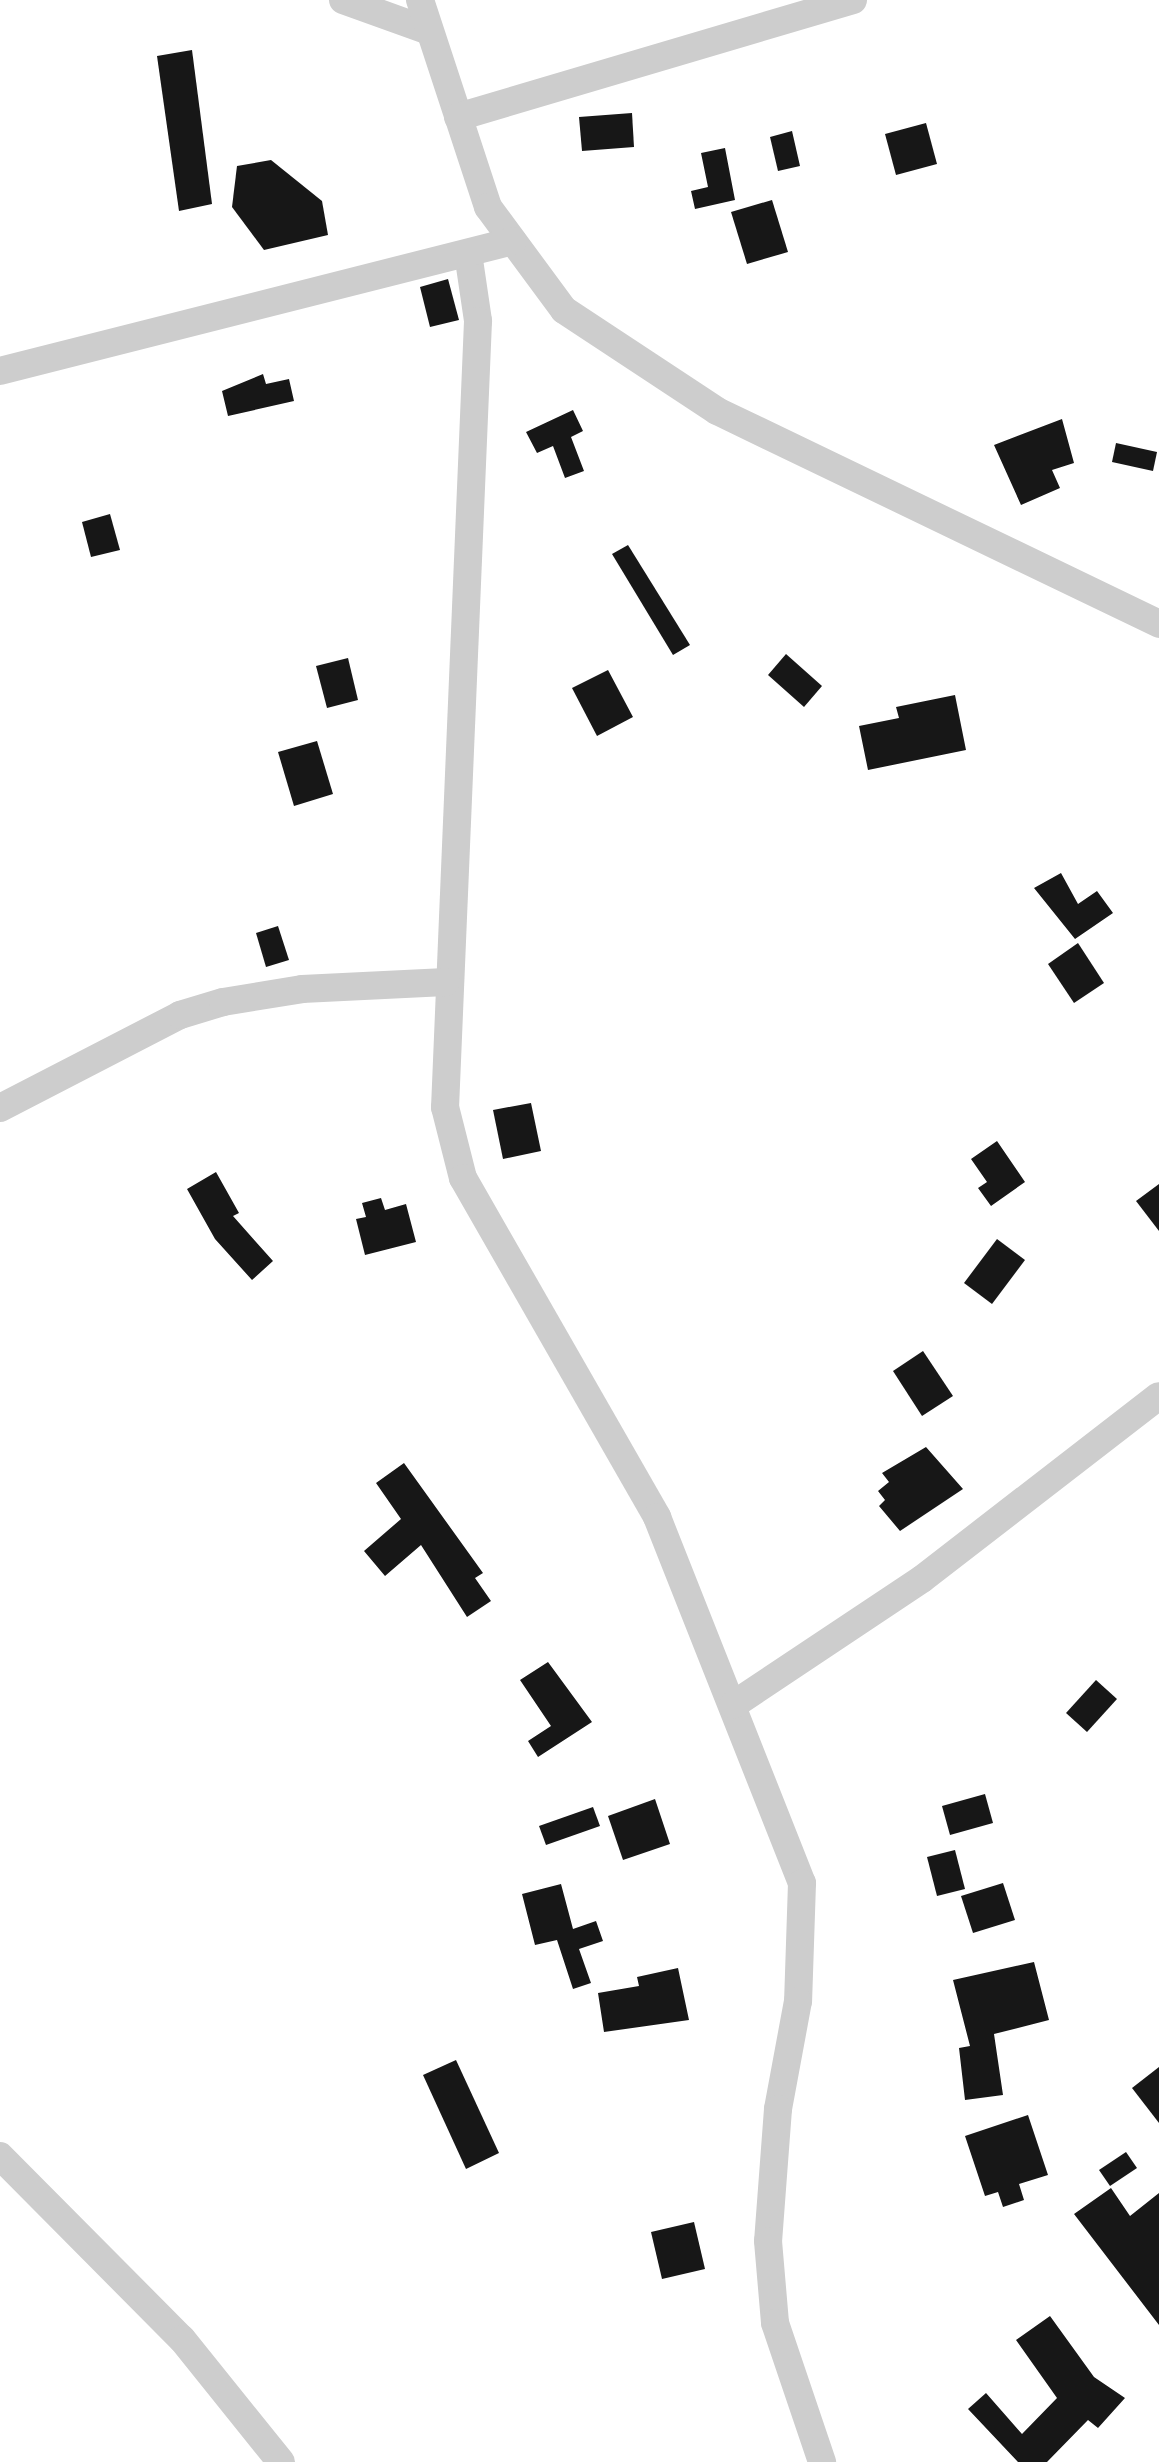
<!DOCTYPE html>
<style>
body{margin:0}
#map{position:relative;width:1159px;height:2462px;overflow:hidden;background:#fff;font-family:Overpass,sans-serif}
div>[style]{position:absolute}
[style*='--x']{left:calc(var(--x)*1px);top:calc(var(--y)*1px);width:calc(var(--w)*1px);rotate:calc(var(--a)*1deg)}
.building>*{inset:0;background:#171717}
.street>*{height:28px;margin:-14px;padding:0 14px;transform-origin:14px;border-radius:14px;background:#cdcdcd}
span{translate:-50% -50%;white-space:nowrap;text-align:center;line-height:1.15;-webkit-text-stroke:8px #fff;paint-order:stroke}
</style>
<div id="map">
<div class="building">
<div style="clip-path:polygon(192px 50px,212px 204px,179px 211px,157px 56px)"></div>
<div style="clip-path:polygon(632px 113px,634px 147px,582px 151px,579px 117px)"></div>
<div style="clip-path:polygon(926px 123px,937px 164px,896px 175px,885px 134px)"></div>
<div style="clip-path:polygon(792px 131px,800px 166px,778px 171px,770px 137px)"></div>
<div style="clip-path:polygon(725px 148px,735px 200px,695px 209px,691px 191px,708px 187px,701px 153px)"></div>
<div style="clip-path:polygon(271px 160px,322px 201px,328px 235px,264px 250px,232px 207px,237px 166px)"></div>
<div style="clip-path:polygon(772px 200px,788px 252px,747px 264px,731px 212px)"></div>
<div style="clip-path:polygon(448px 279px,459px 320px,430px 327px,420px 287px)"></div>
<div style="clip-path:polygon(263px 374px,266px 384px,289px 379px,294px 401px,228px 416px,222px 391px)"></div>
<div style="clip-path:polygon(573px 410px,583px 431px,571px 437px,584px 471px,565px 478px,553px 446px,537px 453px,526px 432px)"></div>
<div style="clip-path:polygon(1062px 419px,1074px 463px,1052px 470px,1060px 488px,1021px 505px,994px 445px)"></div>
<div style="clip-path:polygon(1116px 443px,1157px 452px,1153px 471px,1112px 462px)"></div>
<div style="clip-path:polygon(110px 514px,120px 550px,91px 557px,82px 522px)"></div>
<div style="clip-path:polygon(628px 545px,690px 645px,673px 655px,612px 554px)"></div>
<div style="clip-path:polygon(786px 654px,822px 686px,804px 707px,768px 675px)"></div>
<div style="clip-path:polygon(348px 658px,358px 700px,327px 708px,316px 666px)"></div>
<div style="clip-path:polygon(608px 670px,633px 717px,597px 736px,572px 688px)"></div>
<div style="clip-path:polygon(955px 695px,966px 750px,868px 770px,859px 726px,899px 718px,896px 707px)"></div>
<div style="clip-path:polygon(317px 741px,333px 794px,294px 806px,278px 752px)"></div>
<div style="clip-path:polygon(1061px 873px,1078px 904px,1097px 891px,1113px 913px,1075px 939px,1034px 888px)"></div>
<div style="clip-path:polygon(278px 926px,289px 960px,266px 967px,256px 933px)"></div>
<div style="clip-path:polygon(1078px 943px,1104px 983px,1074px 1003px,1048px 964px)"></div>
<div style="clip-path:polygon(531px 1103px,541px 1151px,503px 1159px,493px 1110px)"></div>
<div style="clip-path:polygon(997px 1141px,1025px 1182px,991px 1206px,978px 1188px,987px 1182px,971px 1159px)"></div>
<div style="clip-path:polygon(216px 1172px,239px 1213px,233px 1216px,273px 1261px,252px 1280px,215px 1239px,187px 1189px)"></div>
<div style="clip-path:polygon(1159px 1184px,1159px 1231px,1136px 1201px)"></div>
<div style="clip-path:polygon(381px 1198px,385px 1210px,406px 1204px,416px 1242px,365px 1255px,356px 1219px,366px 1217px,362px 1203px)"></div>
<div style="clip-path:polygon(997px 1239px,1025px 1260px,992px 1304px,964px 1283px)"></div>
<div style="clip-path:polygon(923px 1351px,953px 1396px,922px 1416px,893px 1371px)"></div>
<div style="clip-path:polygon(926px 1447px,963px 1489px,900px 1531px,879px 1506px,885px 1500px,878px 1491px,889px 1482px,882px 1473px)"></div>
<div style="clip-path:polygon(404px 1463px,483px 1573px,475px 1578px,491px 1601px,467px 1617px,421px 1545px,385px 1576px,364px 1551px,401px 1519px,376px 1483px)"></div>
<div style="clip-path:polygon(548px 1662px,592px 1722px,538px 1757px,528px 1741px,551px 1726px,520px 1680px)"></div>
<div style="clip-path:polygon(1096px 1680px,1117px 1699px,1087px 1732px,1066px 1713px)"></div>
<div style="clip-path:polygon(985px 1794px,993px 1823px,950px 1835px,942px 1806px)"></div>
<div style="clip-path:polygon(655px 1799px,670px 1844px,623px 1860px,608px 1816px)"></div>
<div style="clip-path:polygon(593px 1807px,600px 1826px,546px 1845px,539px 1826px)"></div>
<div style="clip-path:polygon(955px 1850px,965px 1889px,937px 1896px,927px 1857px)"></div>
<div style="clip-path:polygon(1003px 1883px,1015px 1920px,973px 1933px,961px 1896px)"></div>
<div style="clip-path:polygon(561px 1884px,573px 1929px,596px 1921px,603px 1941px,579px 1949px,591px 1983px,573px 1989px,557px 1940px,535px 1945px,522px 1894px)"></div>
<div style="clip-path:polygon(1034px 1962px,1049px 2020px,994px 2034px,1003px 2095px,965px 2100px,959px 2048px,970px 2046px,953px 1980px)"></div>
<div style="clip-path:polygon(678px 1968px,689px 2020px,604px 2032px,598px 1993px,639px 1986px,637px 1977px)"></div>
<div style="clip-path:polygon(456px 2060px,499px 2153px,466px 2169px,423px 2075px)"></div>
<div style="clip-path:polygon(1159px 2067px,1159px 2123px,1132px 2088px)"></div>
<div style="clip-path:polygon(1028px 2115px,1048px 2175px,1019px 2184px,1024px 2200px,1003px 2207px,998px 2192px,985px 2196px,965px 2136px)"></div>
<div style="clip-path:polygon(1126px 2152px,1137px 2168px,1110px 2186px,1099px 2170px)"></div>
<div style="clip-path:polygon(1111px 2188px,1130px 2216px,1159px 2193px,1159px 2325px,1074px 2214px)"></div>
<div style="clip-path:polygon(694px 2222px,705px 2269px,662px 2279px,651px 2232px)"></div>
<div style="clip-path:polygon(1050px 2316px,1094px 2377px,1125px 2398px,1098px 2428px,1088px 2420px,1047px 2462px,1018px 2462px,968px 2409px,986px 2393px,1022px 2434px,1057px 2398px,1016px 2340px)"></div>
</div>
<div class="street">
<div style="--x:343;--y:0;--w:91;--a:19.8"></div>
<div style="--x:420;--y:0;--w:218;--a:71.8"></div>
<div style="--x:488;--y:207;--w:128;--a:53.6"></div>
<div style="--x:564;--y:310;--w:183;--a:33.4"></div>
<div style="--x:717;--y:411;--w:491;--a:25.7"></div>
<div style="--x:458;--y:117;--w:412;--a:-16.5"></div>
<div style="--x:468;--y:253;--w:69;--a:81.6"></div>
<div style="--x:478;--y:321;--w:787;--a:92.4"></div>
<div style="--x:445;--y:1107;--w:73;--a:75.8"></div>
<div style="--x:463;--y:1178;--w:391;--a:60.2"></div>
<div style="--x:657;--y:1517;--w:394;--a:68.4"></div>
<div style="--x:802;--y:1883;--w:118;--a:91.9"></div>
<div style="--x:798;--y:2001;--w:110;--a:100.5"></div>
<div style="--x:778;--y:2109;--w:132;--a:94.3"></div>
<div style="--x:768;--y:2241;--w:82;--a:85.1"></div>
<div style="--x:775;--y:2323;--w:147;--a:71.3"></div>
<div style="--x:0;--y:371;--w:529;--a:-14.22"></div>
<div style="--x:0;--y:1108;--w:203;--a:-27.3"></div>
<div style="--x:180;--y:1015;--w:45;--a:-16.8"></div>
<div style="--x:223;--y:1002;--w:80;--a:-9.3"></div>
<div style="--x:302;--y:989;--w:144;--a:-2.8"></div>
<div style="--x:733;--y:1705;--w:227;--a:-33.7"></div>
<div style="--x:922;--y:1579;--w:299;--a:-37.7"></div>
<div style="--x:0;--y:2156;--w:258;--a:45.2"></div>
<div style="--x:182;--y:2339;--w:158;--a:51.2"></div>
</div>
</div>
